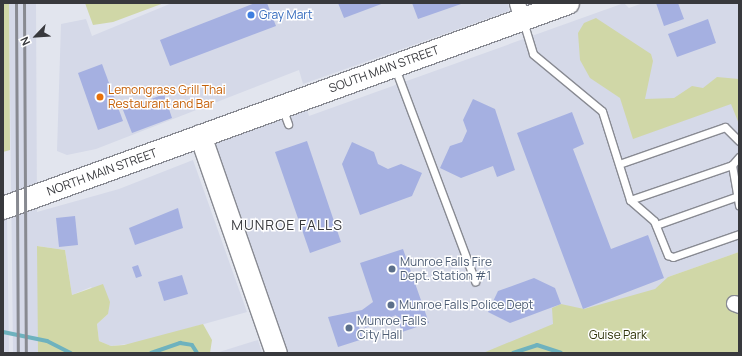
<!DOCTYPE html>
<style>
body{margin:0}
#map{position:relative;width:742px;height:356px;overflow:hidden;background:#e2e5ee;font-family:Manrope,sans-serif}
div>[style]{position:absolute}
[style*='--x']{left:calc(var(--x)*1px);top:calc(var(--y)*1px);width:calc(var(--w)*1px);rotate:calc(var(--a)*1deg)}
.built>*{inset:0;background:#d5d9e8}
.green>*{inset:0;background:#d0d7a7}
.stream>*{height:4px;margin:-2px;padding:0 2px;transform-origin:2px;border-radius:2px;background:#6eb2be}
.building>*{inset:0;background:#a5b0e1}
.roads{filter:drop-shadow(1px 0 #888a92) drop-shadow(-1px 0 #888a92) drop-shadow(0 1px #888a92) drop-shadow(0 -1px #888a92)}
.lane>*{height:7px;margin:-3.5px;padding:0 3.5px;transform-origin:3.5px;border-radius:3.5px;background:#fff}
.street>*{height:15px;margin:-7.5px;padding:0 7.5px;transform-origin:7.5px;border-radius:7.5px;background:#fff}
.secondary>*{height:21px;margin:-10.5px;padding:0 10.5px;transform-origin:10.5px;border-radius:10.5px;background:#fff}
.primary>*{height:22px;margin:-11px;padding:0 11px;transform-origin:11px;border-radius:11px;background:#fff}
.rail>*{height:3px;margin:-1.5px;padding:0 1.5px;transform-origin:1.5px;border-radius:1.5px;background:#888a91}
.dots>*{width:11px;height:11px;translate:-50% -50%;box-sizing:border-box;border:2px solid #fff;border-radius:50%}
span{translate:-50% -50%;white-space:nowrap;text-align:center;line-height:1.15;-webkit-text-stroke:3px #fff;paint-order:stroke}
.shop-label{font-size:12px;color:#366cbe}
.left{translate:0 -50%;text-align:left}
.street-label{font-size:12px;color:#38393d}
.food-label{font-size:12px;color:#c56008}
.service-label{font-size:12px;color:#4e5e75}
.park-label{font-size:12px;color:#2f3309}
.quarter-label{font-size:14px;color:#38393d;letter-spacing:1px}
.frame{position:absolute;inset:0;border:4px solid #38393d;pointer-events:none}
.north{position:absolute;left:16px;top:16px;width:40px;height:40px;-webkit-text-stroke:3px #fff;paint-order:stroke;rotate:245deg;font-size:11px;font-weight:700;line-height:16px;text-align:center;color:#38393d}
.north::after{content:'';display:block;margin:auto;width:14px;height:18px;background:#38393d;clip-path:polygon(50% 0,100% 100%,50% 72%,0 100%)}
</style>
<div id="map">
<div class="built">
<div style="clip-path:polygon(9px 3px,36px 3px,37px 212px,119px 189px,193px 160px,247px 312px,136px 343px,111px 346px,99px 341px,97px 324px,108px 314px,91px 287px,72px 295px,65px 250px,38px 246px,38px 353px,13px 353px)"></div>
<div style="clip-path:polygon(172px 3px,508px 3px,509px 11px,303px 84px,299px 70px,96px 149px,67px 155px,57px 151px,61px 24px,86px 19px,92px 36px)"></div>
<div style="clip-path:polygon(624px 3px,629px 8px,643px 3px,739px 3px,739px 252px,668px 277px,671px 293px,483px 353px,279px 353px,200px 135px,303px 98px,309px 116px)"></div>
<div style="clip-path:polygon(7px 215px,9px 353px,3px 353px,3px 217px)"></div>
<div style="clip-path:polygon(258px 340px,262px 353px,216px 353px)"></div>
</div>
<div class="green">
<div style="clip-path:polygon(3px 3px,9px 3px,10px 150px,3px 152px)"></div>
<div style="clip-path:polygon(85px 3px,164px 3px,113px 22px,93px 25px)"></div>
<div style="clip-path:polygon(596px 18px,651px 54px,653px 61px,645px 99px,674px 98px,692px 86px,703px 88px,717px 77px,739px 79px,739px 124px,731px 104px,633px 139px,620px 98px,590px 78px,580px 60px,578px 33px,584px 23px)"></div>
<div style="clip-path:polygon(37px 246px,65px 250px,72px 295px,103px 284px,110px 302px,108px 314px,97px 324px,99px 341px,111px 346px,124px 345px,203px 324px,212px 340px,210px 353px,38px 353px)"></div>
<div style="clip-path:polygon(739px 252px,739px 353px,483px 353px,553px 324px,552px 308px,561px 304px,584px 309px,655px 289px,668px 277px)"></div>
</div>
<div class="stream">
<div style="--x:3;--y:332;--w:45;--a:11.6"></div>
<div style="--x:47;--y:341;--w:27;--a:27"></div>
<div style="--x:151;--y:353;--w:31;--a:-19"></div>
<div style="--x:180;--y:343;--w:12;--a:9"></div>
<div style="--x:192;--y:345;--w:9;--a:58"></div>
<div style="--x:513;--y:353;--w:25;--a:-18"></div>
<div style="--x:537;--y:345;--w:25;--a:18"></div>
</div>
<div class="building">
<div style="clip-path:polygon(255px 3px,267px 3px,276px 26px,170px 66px,160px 40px)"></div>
<div style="clip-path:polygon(338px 3px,384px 3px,344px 18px)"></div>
<div style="clip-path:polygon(412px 3px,464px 3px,418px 19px)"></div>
<div style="clip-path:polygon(656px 3px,678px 3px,684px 19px,664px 26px)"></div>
<div style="clip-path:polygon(708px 19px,716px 43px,677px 57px,668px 34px)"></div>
<div style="clip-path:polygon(102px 64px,123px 121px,98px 130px,78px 73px)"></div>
<div style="clip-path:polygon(164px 94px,172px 118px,132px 133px,123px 110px)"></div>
<div style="clip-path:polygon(473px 99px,495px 109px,515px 170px,497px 177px,493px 166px,461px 178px,440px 168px,450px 146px,462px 142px,467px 131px,463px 120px)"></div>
<div style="clip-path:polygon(572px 112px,584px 144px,573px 149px,611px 249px,648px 235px,664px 278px,583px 309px,517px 133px)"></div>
<div style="clip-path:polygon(307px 141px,341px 242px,310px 253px,275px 152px)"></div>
<div style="clip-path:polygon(352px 142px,374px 152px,378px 164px,388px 169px,401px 164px,422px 173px,412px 196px,360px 215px,342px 164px)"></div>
<div style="clip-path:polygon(178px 208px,183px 228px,135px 245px,129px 228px)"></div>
<div style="clip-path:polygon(75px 216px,78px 245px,59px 247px,56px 218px)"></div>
<div style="clip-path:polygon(403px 249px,429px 323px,402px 332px,396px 315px,365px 328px,363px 322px,358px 324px,363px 339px,338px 347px,328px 317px,362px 310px,373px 302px,360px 263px)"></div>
<div style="clip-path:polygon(138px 265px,142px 276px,136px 278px,132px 267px)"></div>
<div style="clip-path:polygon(182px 275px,188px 294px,164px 301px,158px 282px)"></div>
<div style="clip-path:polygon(534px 278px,555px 288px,561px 304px,510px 323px,488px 312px,498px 291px)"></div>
</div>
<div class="roads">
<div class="lane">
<div style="--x:523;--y:21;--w:34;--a:73"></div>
<div style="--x:533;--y:54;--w:89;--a:39.6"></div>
<div style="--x:602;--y:111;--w:93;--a:72.5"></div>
<div style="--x:630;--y:200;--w:32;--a:41"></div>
<div style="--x:654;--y:221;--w:37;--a:68"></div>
<div style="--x:668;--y:255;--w:5;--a:22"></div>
<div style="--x:673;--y:257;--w:70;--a:-19.2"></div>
<div style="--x:395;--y:68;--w:228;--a:69.4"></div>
<div style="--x:283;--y:110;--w:15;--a:70"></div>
<div style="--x:739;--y:157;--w:11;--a:131"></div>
<div style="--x:732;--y:165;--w:41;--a:80.1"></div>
<div style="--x:619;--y:164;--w:112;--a:-19.2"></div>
<div style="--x:725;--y:127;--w:20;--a:45"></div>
<div style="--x:630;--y:200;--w:108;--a:-18.9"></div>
<div style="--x:656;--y:225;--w:84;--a:-19.5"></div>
</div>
<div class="street">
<div style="--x:517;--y:3;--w:17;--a:73"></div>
<div style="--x:734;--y:303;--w:5;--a:22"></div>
</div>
<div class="secondary">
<div style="--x:200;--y:135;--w:231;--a:70.8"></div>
</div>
<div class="primary">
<div style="--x:3;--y:208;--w:601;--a:-19.94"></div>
</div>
</div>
<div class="rail">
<div style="--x:16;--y:3;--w:350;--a:89.7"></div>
<div style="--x:24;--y:3;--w:350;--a:89.7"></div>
</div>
<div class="dots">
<div style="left:251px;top:15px;background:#3f7fe0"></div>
<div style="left:100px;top:97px;background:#e8710a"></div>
<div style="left:392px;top:269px;background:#5c6f8a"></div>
<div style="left:391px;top:305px;background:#5c6f8a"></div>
<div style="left:349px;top:328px;background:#5c6f8a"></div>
</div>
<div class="shop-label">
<span class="left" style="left:259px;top:15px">Gray Mart</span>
</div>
<div class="street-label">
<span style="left:384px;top:69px;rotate:-20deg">SOUTH MAIN STREET</span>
<span style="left:102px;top:172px;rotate:-20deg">NORTH MAIN STREET</span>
</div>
<div class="food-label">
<span class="left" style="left:108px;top:97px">Lemongrass Grill Thai<br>Restaurant and Bar</span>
</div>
<div class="service-label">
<span class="left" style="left:400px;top:269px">Munroe Falls Fire<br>Dept. Station #1</span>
<span class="left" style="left:399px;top:305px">Munroe Falls Police Dept</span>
<span class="left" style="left:357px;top:328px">Munroe Falls<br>City Hall</span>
</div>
<div class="park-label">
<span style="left:618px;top:335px">Guise Park</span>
</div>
<div class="quarter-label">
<span style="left:287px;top:225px">MUNROE FALLS</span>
</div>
<div class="frame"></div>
<div class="north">N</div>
</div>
